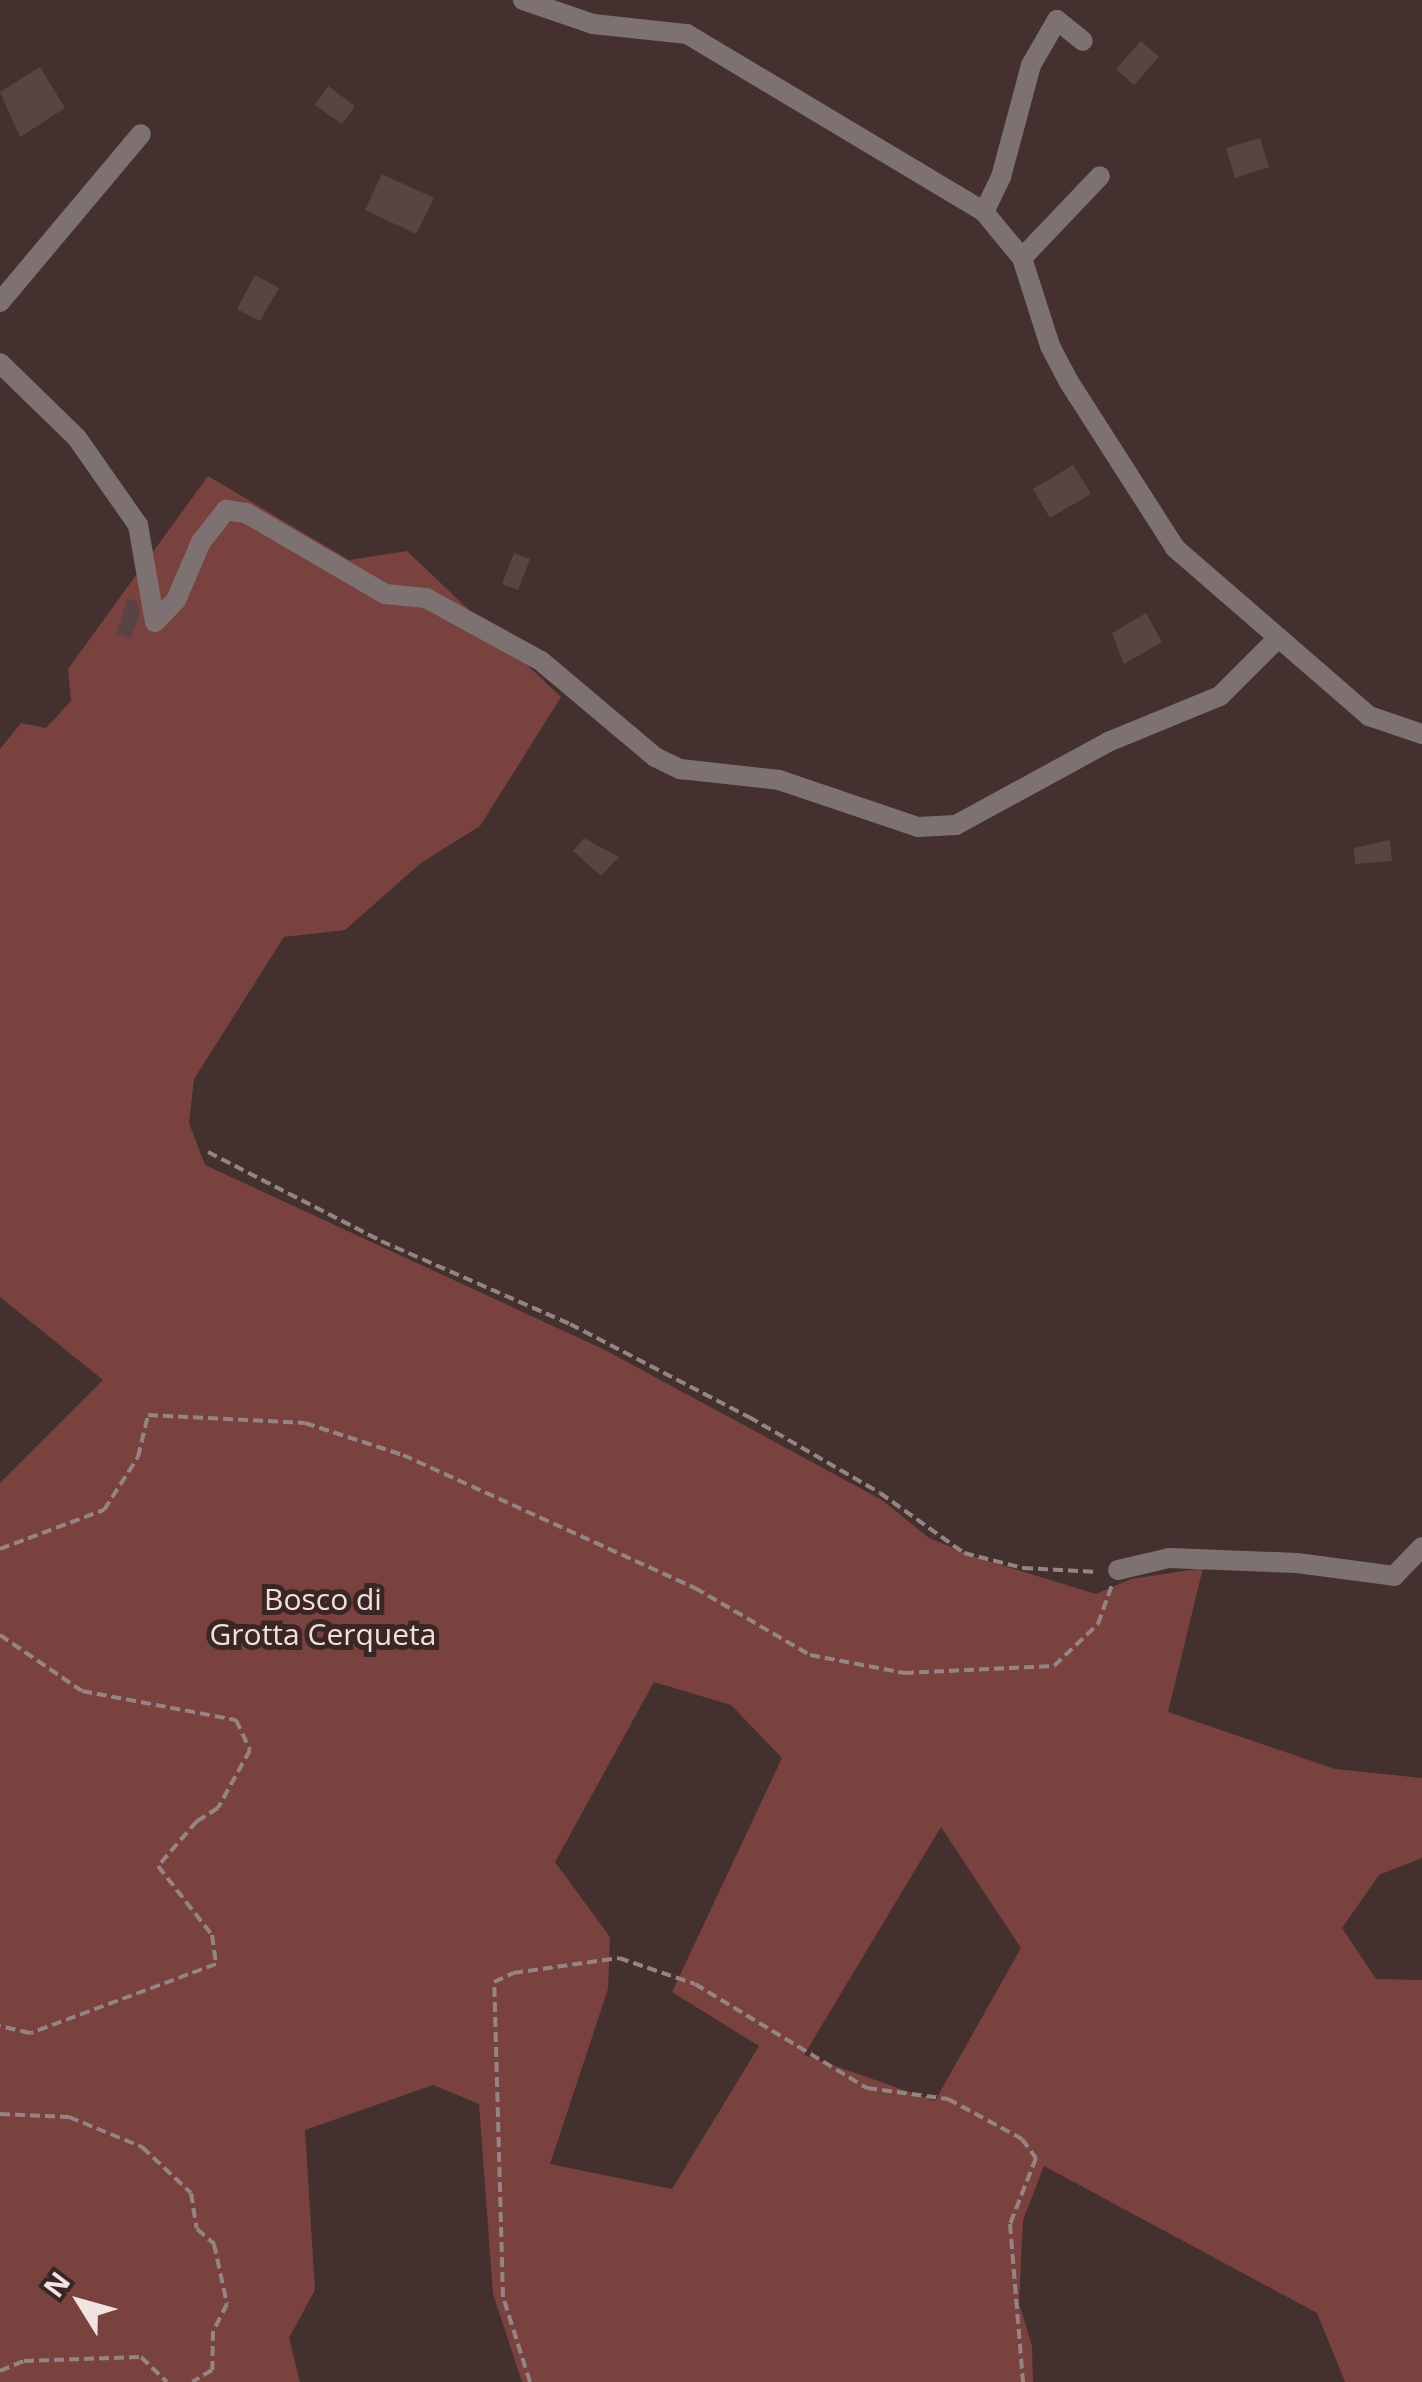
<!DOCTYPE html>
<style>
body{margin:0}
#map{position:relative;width:1422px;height:2382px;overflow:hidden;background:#44302e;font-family:"Open Sans",sans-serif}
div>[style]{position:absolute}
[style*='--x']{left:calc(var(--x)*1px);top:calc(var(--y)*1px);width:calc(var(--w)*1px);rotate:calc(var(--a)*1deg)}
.green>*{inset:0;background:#79423f}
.building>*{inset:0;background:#5a4443}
.path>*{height:4px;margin-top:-2px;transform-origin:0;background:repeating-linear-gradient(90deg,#958483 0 10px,transparent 0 15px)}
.minor>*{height:20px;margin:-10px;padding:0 10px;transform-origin:10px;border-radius:10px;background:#7d7271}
span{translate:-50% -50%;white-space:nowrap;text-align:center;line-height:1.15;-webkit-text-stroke:10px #3a2624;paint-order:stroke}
.park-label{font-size:30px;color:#f2dedd}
.north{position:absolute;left:30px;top:2252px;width:100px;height:100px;-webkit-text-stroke:8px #3a2624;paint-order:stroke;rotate:307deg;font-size:28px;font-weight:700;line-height:40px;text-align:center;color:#f1e3e2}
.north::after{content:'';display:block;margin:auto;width:35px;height:45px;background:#f1e3e2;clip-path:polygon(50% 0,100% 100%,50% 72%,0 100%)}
</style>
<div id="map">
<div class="green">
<div style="clip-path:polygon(evenodd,208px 476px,349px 560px,407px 551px,561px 697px,480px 826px,421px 863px,345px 930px,284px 937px,194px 1079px,189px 1123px,205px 1165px,605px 1350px,882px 1500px,929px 1538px,975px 1557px,1096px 1594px,1131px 1579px,1203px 1568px,1168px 1712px,1335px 1769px,1422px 1778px,1422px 1858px,1379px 1875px,1342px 1928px,1376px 1979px,1422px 1980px,1422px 2382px,1345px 2382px,1317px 2313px,1044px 2166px,1023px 2220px,1019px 2303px,1032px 2346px,1033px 2382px,522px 2382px,493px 2294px,479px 2104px,433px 2085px,305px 2130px,315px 2290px,289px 2338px,300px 2382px,0 2382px,0 1483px,103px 1380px,0 1297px,0 749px,21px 723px,46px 728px,71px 701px,68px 669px,208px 476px,654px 1682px,731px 1705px,782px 1758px,672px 1992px,759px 2046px,672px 2189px,550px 2164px,608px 1989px,610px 1937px,555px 1862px,654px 1682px,208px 476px,941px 1827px,1021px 1948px,935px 2101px,804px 2055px,941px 1827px)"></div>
</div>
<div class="building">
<div style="clip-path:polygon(1141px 41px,1159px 57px,1134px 85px,1116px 69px)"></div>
<div style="clip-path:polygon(40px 67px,65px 108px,20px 137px,0 92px)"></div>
<div style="clip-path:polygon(328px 86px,355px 106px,342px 124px,315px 105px)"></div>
<div style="clip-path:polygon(1260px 138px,1269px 167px,1235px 178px,1226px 148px)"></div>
<div style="clip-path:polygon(382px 174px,434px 198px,416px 234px,365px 210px)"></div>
<div style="clip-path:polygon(255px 275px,279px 288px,260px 321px,237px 309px)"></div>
<div style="clip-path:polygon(1073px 465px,1091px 494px,1050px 518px,1033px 489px)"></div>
<div style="clip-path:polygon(514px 553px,530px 559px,518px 590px,502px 584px)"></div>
<div style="clip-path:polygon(128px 598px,137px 602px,140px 614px,130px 639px,116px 634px)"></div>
<div style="clip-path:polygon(1146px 613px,1162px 642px,1124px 664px,1112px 633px)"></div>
<div style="clip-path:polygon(584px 838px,619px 857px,601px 876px,573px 851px)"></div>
<div style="clip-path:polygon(1390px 840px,1392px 861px,1355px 864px,1354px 848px)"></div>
</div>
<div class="path">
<div style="--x:208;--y:1152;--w:195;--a:27.2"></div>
<div style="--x:381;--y:1241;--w:206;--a:23.7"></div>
<div style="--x:570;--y:1324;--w:202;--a:27.5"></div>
<div style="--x:749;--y:1417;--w:151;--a:30.1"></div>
<div style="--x:880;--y:1493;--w:103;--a:35.5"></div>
<div style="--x:964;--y:1553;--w:61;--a:14.3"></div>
<div style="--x:1023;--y:1568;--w:75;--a:3.1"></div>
<div style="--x:0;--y:1549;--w:111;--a:-20.6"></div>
<div style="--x:104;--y:1510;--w:63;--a:-57.3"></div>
<div style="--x:138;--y:1457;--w:43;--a:-76.6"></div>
<div style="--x:148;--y:1415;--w:157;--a:2.9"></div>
<div style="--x:305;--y:1423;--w:103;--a:18.1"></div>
<div style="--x:403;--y:1455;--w:321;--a:24.5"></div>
<div style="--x:695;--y:1588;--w:133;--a:30.2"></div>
<div style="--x:810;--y:1655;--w:96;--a:10.8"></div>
<div style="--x:904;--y:1673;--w:150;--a:-2.7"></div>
<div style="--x:1054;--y:1666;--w:61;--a:-43.7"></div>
<div style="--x:1098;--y:1624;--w:41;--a:-70.3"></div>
<div style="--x:0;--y:1635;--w:99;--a:34.3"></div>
<div style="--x:82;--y:1691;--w:157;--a:10.7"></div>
<div style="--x:236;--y:1720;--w:33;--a:65"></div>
<div style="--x:250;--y:1750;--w:66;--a:118.9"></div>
<div style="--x:218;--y:1808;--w:25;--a:148"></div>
<div style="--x:197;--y:1821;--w:60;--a:130.9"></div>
<div style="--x:158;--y:1866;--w:88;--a:52"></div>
<div style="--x:212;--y:1935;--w:29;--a:82"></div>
<div style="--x:216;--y:1964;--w:198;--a:159.6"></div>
<div style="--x:30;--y:2033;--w:31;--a:-167"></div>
<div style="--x:0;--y:2114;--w:69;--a:2.5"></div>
<div style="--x:69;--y:2117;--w:79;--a:22.3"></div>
<div style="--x:142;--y:2147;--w:67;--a:43.2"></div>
<div style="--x:191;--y:2193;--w:36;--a:81"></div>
<div style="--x:197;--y:2229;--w:23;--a:41"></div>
<div style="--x:214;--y:2244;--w:61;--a:77.8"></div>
<div style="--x:227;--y:2304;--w:30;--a:117"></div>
<div style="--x:213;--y:2331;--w:39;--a:91"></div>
<div style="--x:212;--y:2370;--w:23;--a:149"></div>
<div style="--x:0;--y:2371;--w:26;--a:-23"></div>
<div style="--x:24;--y:2361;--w:117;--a:-2"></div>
<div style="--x:141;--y:2357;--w:36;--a:44"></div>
<div style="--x:530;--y:2382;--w:89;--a:-107.6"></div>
<div style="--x:503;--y:2297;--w:315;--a:-91.6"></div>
<div style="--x:494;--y:1982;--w:21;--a:-25"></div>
<div style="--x:513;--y:1973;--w:107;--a:-8.1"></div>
<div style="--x:619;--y:1958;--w:80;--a:18.9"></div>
<div style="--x:695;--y:1984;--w:201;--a:31.2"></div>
<div style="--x:867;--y:2088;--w:82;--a:7.7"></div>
<div style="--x:948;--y:2099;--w:84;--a:28.4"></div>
<div style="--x:1022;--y:2139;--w:24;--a:54"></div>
<div style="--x:1036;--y:2158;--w:71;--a:111.5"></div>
<div style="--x:1010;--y:2224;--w:159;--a:85.3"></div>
</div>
<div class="minor">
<div style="--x:523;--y:0;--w:74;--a:18.9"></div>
<div style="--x:593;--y:24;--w:95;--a:6.1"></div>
<div style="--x:687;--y:34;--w:346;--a:30.9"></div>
<div style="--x:984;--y:212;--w:60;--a:50.4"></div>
<div style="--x:1022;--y:258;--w:92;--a:72.3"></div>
<div style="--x:1050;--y:346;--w:41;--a:62.2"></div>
<div style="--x:1069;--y:382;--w:197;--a:57.4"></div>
<div style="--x:1175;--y:548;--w:257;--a:40.9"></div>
<div style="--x:1369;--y:716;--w:56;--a:18.8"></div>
<div style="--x:984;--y:212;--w:39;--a:-64"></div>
<div style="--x:1001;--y:177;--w:116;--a:-75"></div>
<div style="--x:1031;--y:65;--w:52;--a:-60"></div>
<div style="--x:1057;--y:20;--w:33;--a:39"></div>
<div style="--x:1022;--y:258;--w:113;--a:-46.4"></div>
<div style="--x:0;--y:302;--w:219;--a:-50"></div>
<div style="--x:0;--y:363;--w:107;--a:44.2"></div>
<div style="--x:77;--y:438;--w:106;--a:55"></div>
<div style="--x:138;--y:525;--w:98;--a:80.1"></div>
<div style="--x:155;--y:622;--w:30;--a:-46"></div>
<div style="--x:176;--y:600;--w:63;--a:-66.7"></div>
<div style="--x:201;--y:542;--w:41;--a:-52"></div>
<div style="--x:226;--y:510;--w:20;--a:9"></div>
<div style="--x:246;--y:513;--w:161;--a:30.2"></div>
<div style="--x:385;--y:594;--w:41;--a:5.6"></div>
<div style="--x:426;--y:598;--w:131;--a:28.7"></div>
<div style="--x:541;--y:661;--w:149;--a:40.1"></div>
<div style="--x:655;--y:757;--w:28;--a:26"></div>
<div style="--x:680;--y:769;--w:100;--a:6.3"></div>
<div style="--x:779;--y:780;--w:147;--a:18.7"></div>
<div style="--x:918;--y:827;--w:38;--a:-3"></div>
<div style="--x:956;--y:825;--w:173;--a:-28.6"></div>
<div style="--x:1108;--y:742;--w:121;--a:-22.3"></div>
<div style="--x:1220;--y:696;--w:81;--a:-45"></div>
<div style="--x:1118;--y:1570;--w:52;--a:-13.2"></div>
<div style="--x:1169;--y:1558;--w:128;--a:2.2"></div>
<div style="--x:1297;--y:1563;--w:98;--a:7.6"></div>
<div style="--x:1394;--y:1576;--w:40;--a:-46"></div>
</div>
<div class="park-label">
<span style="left:323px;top:1616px">Bosco di<br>Grotta Cerqueta</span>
</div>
<div class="north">N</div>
</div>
